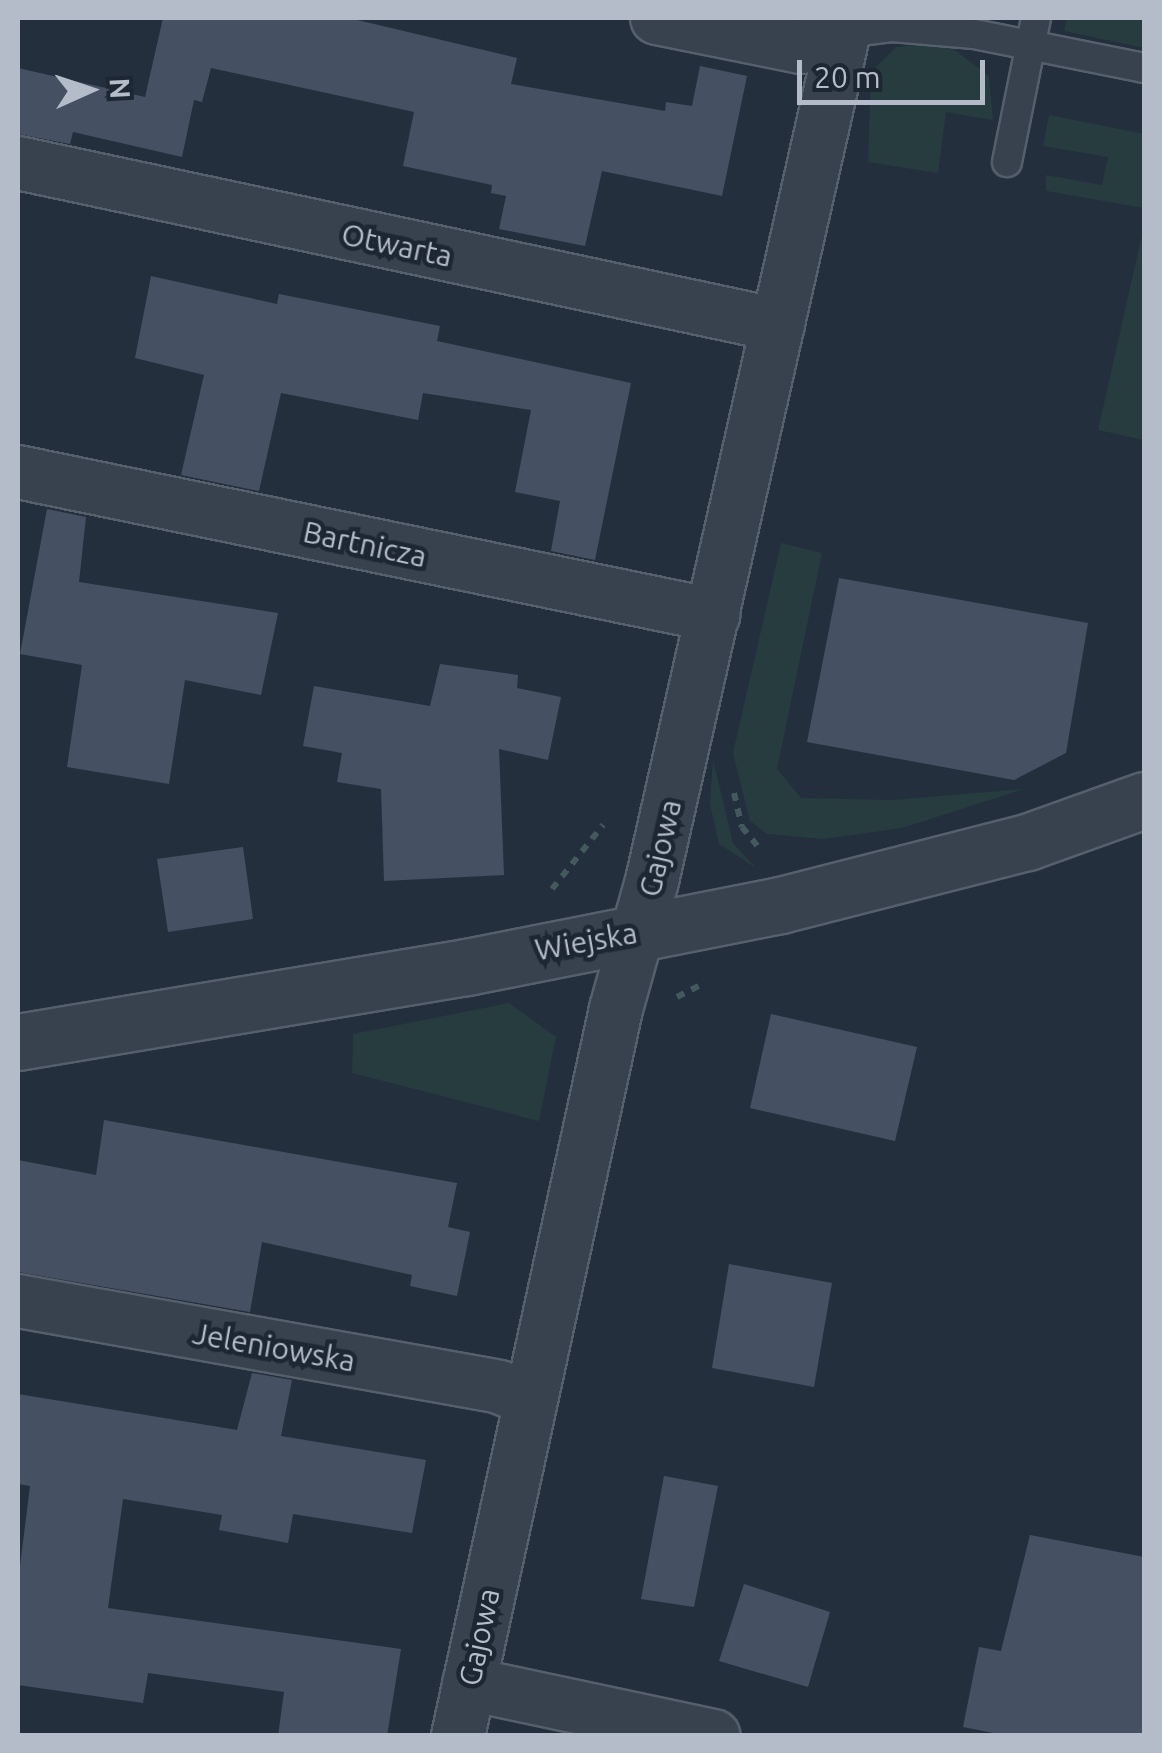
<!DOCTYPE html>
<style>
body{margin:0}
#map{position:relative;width:1162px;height:1753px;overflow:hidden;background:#242f3e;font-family:Ubuntu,sans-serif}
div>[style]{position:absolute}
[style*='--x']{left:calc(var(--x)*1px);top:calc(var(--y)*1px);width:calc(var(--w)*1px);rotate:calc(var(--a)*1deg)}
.green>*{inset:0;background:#263c3f}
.building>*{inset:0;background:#455162}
.path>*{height:6px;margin-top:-3px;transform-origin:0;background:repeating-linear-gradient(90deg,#44595c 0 8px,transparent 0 16px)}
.roads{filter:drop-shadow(2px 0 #565f6c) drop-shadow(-2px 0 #565f6c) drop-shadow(0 2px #565f6c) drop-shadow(0 -2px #565f6c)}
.service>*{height:28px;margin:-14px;padding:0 14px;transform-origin:14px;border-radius:14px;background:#38414e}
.minor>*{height:52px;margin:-26px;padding:0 26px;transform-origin:26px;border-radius:26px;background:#38414e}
.tertiary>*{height:55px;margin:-27.5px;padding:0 27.5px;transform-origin:27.5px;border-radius:27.5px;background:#38414e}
span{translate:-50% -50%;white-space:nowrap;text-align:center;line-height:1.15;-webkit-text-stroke:9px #1d2633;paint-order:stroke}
.street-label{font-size:30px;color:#b4bcc9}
.frame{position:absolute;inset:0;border:20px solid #b4bcc9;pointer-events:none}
.north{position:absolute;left:40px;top:40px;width:100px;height:100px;-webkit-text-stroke:8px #1d2633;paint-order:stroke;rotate:87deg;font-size:28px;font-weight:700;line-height:40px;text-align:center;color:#b4bcc9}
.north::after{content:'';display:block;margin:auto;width:35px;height:45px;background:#b4bcc9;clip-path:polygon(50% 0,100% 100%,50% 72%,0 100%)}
.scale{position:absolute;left:797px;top:60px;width:188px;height:45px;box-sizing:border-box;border:5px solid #b4bcc9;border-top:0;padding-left:12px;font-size:30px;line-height:35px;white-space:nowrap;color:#b4bcc9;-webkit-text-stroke:8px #1d2633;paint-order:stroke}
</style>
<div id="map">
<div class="green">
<div style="clip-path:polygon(1067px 18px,1144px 18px,1144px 48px,1064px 31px)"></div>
<div style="clip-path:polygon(924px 44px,952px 48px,989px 76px,993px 120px,946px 112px,938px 173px,868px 162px,871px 72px,896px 47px)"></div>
<div style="clip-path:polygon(1049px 115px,1144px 134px,1144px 208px,1046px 191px,1046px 175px,1102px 185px,1108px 157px,1043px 146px)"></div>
<div style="clip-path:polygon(1144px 226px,1144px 440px,1098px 430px)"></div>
<div style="clip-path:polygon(781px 543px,822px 553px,777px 769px,801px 798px,893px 800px,1024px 789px,902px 828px,824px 839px,767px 834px,750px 821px,733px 753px)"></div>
<div style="clip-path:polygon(713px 760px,733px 843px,756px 868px,719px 844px,710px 804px)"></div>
<div style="clip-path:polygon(509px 1003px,556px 1037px,539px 1121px,352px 1073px,353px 1034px)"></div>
</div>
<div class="building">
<div style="clip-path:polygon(163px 18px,349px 18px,517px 58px,511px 84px,665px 111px,666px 102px,692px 106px,700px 66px,747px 76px,722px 196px,602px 171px,585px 246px,499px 229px,506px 196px,491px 193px,492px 185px,403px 166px,414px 112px,211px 68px,202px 102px,194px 100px,182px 157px,73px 132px,70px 144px,18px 134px,18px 68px,145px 97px)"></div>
<div style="clip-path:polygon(151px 276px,277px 304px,279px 294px,440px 326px,437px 341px,631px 383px,595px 560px,551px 551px,560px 501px,515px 492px,531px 410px,423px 393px,418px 420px,281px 393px,259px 491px,181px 475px,204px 375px,135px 358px)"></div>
<div style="clip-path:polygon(47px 509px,86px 517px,79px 582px,278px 613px,261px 695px,185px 680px,169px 784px,67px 767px,82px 665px,20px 654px)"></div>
<div style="clip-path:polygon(839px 578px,1088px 623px,1066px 753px,1014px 780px,807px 742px)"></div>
<div style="clip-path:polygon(440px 664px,518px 675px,517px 688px,561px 697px,548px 760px,499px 749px,504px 875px,384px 881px,381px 789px,337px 782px,342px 753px,303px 746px,314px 686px,430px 706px)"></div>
<div style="clip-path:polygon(243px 847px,253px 919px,168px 932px,157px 859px)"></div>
<div style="clip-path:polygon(771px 1014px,917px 1047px,895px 1141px,750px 1108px)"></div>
<div style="clip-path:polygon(104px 1120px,457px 1183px,448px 1227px,470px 1232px,457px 1296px,410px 1286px,412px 1275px,262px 1242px,250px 1312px,18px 1272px,18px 1160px,96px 1175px)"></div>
<div style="clip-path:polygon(729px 1264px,832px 1283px,814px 1387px,712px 1368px)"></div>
<div style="clip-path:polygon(252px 1373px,292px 1380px,281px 1436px,426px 1460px,412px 1533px,293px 1514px,288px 1543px,219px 1530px,222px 1515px,123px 1499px,108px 1608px,401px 1649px,387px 1736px,278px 1736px,284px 1692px,148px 1673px,143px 1703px,18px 1685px,18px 1582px,30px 1486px,18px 1484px,18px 1394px,237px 1430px)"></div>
<div style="clip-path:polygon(664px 1476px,718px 1486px,694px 1607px,641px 1599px)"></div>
<div style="clip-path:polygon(1030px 1535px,1144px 1557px,1144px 1736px,1009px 1736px,963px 1727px,979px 1647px,1001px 1651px)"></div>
<div style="clip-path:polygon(744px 1584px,830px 1612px,808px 1687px,719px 1661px)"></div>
</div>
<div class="path">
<div style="--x:734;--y:793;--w:35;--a:77"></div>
<div style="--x:742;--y:827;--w:27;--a:51"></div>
<div style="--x:552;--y:889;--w:82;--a:-51.4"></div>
<div style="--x:677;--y:997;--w:31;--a:-27"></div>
</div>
<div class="roads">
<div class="service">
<div style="--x:844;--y:33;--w:48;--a:-7.1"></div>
<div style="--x:892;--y:27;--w:82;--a:4.9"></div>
<div style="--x:974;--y:34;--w:173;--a:11.3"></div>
<div style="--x:1007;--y:162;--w:147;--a:-78.6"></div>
</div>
<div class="minor">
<div style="--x:657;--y:18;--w:147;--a:11.4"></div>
<div style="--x:801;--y:47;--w:45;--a:-18"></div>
<div style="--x:18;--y:163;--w:777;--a:12.03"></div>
<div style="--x:18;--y:472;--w:710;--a:11.63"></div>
<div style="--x:18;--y:1301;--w:489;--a:10.1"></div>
<div style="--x:499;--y:1387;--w:32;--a:22"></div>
<div style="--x:469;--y:1684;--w:250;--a:12"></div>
<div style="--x:458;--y:1736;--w:744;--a:-77.74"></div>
<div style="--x:616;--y:1009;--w:133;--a:-74.3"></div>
<div style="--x:652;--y:881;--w:885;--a:-77.27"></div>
</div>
<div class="tertiary">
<div style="--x:18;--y:1042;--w:455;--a:-9.5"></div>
<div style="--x:467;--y:967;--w:319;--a:-11.2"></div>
<div style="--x:780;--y:905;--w:255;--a:-14.3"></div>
<div style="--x:1027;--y:842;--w:124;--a:-19.7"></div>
</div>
</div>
<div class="street-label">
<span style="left:397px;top:245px;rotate:12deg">Otwarta</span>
<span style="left:365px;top:544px;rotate:12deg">Bartnicza</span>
<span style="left:660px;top:848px;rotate:-77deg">Gajowa</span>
<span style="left:586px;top:941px;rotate:-10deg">Wiejska</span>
<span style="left:274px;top:1347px;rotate:10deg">Jeleniowska</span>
<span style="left:479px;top:1637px;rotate:-78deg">Gajowa</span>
</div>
<div class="frame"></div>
<div class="north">N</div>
<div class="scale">20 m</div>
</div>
